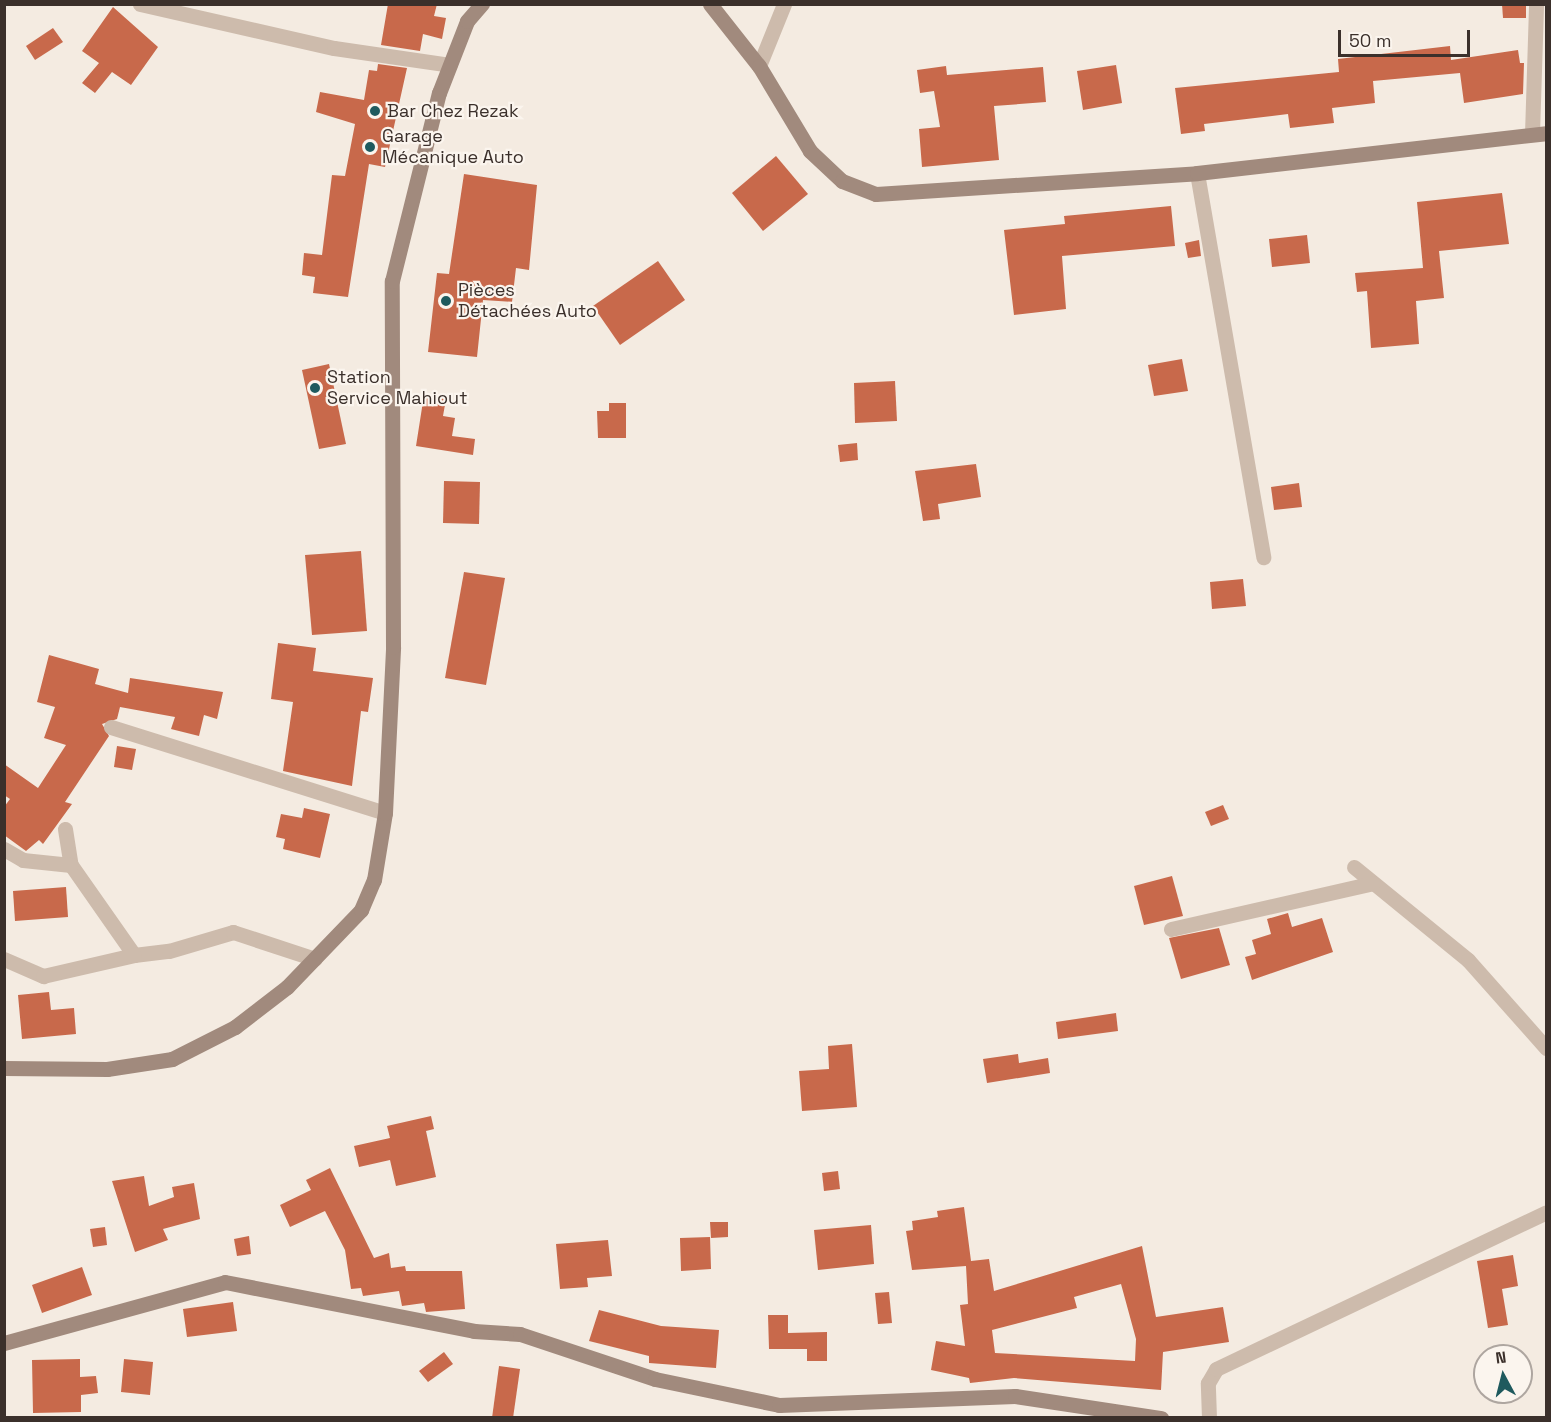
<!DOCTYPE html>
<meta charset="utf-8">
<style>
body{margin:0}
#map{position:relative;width:1551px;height:1422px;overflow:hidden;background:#f4ebe1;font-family:"Space Grotesk",sans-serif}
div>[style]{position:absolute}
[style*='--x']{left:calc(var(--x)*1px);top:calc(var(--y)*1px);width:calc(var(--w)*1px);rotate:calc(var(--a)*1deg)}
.building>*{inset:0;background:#c8694b}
.street>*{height:15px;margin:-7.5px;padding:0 7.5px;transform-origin:7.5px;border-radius:7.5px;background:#cdbbac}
.secondary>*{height:15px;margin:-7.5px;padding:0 7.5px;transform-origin:7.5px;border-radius:7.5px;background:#a18a7d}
.dots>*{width:16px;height:16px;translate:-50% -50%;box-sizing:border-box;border:3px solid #fbf5ee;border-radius:50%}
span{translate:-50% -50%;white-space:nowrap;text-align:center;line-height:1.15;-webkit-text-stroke:4.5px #fbf5ee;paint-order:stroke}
.poi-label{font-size:18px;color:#3b302b}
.left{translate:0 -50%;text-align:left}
.frame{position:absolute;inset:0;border:6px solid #3b302b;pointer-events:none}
.north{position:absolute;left:1473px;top:1344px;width:60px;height:60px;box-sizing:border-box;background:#fbf5ee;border:2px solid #aea6a0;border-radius:50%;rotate:353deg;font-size:16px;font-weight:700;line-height:24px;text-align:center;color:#3b302b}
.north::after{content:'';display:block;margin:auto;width:21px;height:27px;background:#1f5a5e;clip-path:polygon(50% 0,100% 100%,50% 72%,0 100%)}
.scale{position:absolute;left:1338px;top:30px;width:132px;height:27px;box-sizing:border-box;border:3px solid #3b302b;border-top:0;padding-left:8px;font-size:18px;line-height:21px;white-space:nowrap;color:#3b302b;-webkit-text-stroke:4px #fbf5ee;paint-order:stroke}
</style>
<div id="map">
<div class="building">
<div style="clip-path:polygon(388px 4px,437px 4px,434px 16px,446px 18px,442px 39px,423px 34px,420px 51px,381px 45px)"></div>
<div style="clip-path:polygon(1502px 4px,1526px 4px,1526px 18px,1503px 18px)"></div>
<div style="clip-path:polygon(113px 7px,158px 47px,131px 85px,112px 72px,95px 93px,82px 83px,99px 63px,82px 51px)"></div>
<div style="clip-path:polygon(53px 28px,63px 42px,35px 60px,26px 46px)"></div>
<div style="clip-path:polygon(1450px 46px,1451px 60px,1518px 50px,1520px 63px,1524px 63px,1523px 94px,1464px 103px,1460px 73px,1373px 81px,1375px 103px,1332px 108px,1334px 123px,1290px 128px,1288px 114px,1204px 124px,1205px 131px,1181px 134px,1175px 88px,1339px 72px,1338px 59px)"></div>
<div style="clip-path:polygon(378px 64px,407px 68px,385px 167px,369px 164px,348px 297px,313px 293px,315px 277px,302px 275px,304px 253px,322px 255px,332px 175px,345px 176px,355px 124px,316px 112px,320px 92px,364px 100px,369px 70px,377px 71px)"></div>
<div style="clip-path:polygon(1116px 65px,1122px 103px,1083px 110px,1077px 71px)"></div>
<div style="clip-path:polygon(946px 66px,947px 75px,1043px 67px,1046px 102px,994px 106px,999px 160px,922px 167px,919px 129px,940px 127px,934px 91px,920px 93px,917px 70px)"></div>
<div style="clip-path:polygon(776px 156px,808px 194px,763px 231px,732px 193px)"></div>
<div style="clip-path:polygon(464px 174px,537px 185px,529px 270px,516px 268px,512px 302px,483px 300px,477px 357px,428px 352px,437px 273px,449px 274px)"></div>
<div style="clip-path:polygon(1502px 193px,1509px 244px,1439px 251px,1444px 298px,1416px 301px,1419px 344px,1371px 348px,1367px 291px,1357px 292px,1355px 273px,1423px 268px,1417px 202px)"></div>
<div style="clip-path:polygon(1171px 206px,1175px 246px,1062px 256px,1066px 309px,1014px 315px,1004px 230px,1065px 224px,1064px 216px)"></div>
<div style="clip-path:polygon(1307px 235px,1310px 263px,1272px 267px,1269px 239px)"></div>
<div style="clip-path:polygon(1199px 240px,1201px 256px,1188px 258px,1185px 243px)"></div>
<div style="clip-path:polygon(658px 261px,685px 300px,620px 345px,593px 306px)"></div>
<div style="clip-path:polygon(1182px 359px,1188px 391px,1154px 396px,1148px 365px)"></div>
<div style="clip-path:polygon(329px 364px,346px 444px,319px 449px,302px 370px)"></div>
<div style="clip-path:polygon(895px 381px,897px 421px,855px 423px,854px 383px)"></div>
<div style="clip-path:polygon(424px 395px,446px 399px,443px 416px,455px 418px,452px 436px,475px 439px,473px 455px,416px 446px)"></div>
<div style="clip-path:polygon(609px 403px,626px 403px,626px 438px,598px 438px,597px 411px,609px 411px)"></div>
<div style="clip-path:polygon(857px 443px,858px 460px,840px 462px,838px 445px)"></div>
<div style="clip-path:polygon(976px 464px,981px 497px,938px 504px,940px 519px,923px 521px,915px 471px)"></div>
<div style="clip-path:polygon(444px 481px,480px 482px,479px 524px,443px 523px)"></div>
<div style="clip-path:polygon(1299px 483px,1302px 507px,1274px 510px,1271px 487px)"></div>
<div style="clip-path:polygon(361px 551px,367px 631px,312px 635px,305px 555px)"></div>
<div style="clip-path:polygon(464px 572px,505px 578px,486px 685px,445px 678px)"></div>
<div style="clip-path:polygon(1243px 579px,1246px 606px,1212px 609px,1210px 582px)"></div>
<div style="clip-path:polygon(278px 643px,316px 648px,313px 671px,373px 678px,368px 712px,361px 711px,352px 786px,283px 771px,293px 702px,271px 699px)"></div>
<div style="clip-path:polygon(49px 655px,99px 669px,95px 684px,128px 693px,130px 678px,223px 692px,217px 719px,204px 715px,199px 736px,171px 729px,175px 717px,120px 707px,117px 719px,102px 724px,109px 736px,65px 802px,72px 804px,43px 844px,39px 840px,26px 851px,4px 835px,4px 807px,10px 799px,4px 795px,4px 764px,38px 788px,66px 745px,44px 738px,55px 707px,37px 702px)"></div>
<div style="clip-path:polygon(117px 746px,136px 749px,132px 770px,114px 767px)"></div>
<div style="clip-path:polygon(1223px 805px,1229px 819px,1211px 826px,1205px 812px)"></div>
<div style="clip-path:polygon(304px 808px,330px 814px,320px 858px,283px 849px,285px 839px,276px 837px,281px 814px,302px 818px)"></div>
<div style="clip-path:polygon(1172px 876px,1183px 916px,1144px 925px,1134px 886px)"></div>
<div style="clip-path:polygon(66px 887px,68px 917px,15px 921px,13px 891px)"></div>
<div style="clip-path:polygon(1288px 913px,1292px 927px,1322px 918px,1333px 952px,1252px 980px,1245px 957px,1256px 954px,1252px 940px,1271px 934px,1267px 919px)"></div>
<div style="clip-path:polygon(1219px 928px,1230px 965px,1181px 979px,1169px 938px)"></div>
<div style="clip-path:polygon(49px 992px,51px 1010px,74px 1008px,76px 1034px,22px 1039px,18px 995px)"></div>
<div style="clip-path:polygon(1116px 1013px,1118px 1031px,1058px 1039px,1056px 1022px)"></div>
<div style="clip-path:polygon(852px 1044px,857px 1107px,802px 1111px,799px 1071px,829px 1069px,828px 1046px)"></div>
<div style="clip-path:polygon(1018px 1054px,1019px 1063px,1048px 1058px,1050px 1073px,987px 1083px,983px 1059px)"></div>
<div style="clip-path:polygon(431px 1116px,434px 1129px,426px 1131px,436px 1177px,396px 1186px,390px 1160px,359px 1167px,354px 1146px,390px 1138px,387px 1126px)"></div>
<div style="clip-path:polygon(330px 1168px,374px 1258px,389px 1253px,391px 1268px,405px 1266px,406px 1271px,462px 1271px,465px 1309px,426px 1312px,424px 1303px,402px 1306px,399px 1291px,363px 1296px,361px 1288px,351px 1289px,345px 1250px,325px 1211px,290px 1227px,280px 1205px,311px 1190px,306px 1180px)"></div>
<div style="clip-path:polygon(838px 1171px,840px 1189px,824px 1191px,822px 1173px)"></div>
<div style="clip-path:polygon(144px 1176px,149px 1206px,174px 1197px,172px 1187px,194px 1183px,200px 1219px,163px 1229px,168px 1240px,135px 1252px,112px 1181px)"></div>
<div style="clip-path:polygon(evenodd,964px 1207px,971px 1261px,989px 1259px,994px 1291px,1142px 1246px,1156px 1317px,1223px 1307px,1229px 1342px,1163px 1352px,1161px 1390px,1014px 1378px,970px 1383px,969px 1378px,931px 1370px,936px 1341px,965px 1346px,960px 1305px,968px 1304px,966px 1266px,912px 1270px,906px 1231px,913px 1230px,912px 1221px,938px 1217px,937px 1211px,964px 1207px,1121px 1284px,1136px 1339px,1135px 1361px,995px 1353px,992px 1330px,1077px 1308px,1074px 1297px,1121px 1284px)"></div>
<div style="clip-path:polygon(710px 1222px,728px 1222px,728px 1237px,711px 1238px)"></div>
<div style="clip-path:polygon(871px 1225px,874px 1264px,818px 1270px,814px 1230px)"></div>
<div style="clip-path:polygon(105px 1227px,107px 1245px,93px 1247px,90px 1229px)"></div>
<div style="clip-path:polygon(249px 1236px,251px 1254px,237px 1256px,234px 1239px)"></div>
<div style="clip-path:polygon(710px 1237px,711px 1269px,681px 1271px,680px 1238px)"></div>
<div style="clip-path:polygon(608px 1240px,612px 1276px,587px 1278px,588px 1287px,560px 1289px,556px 1244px)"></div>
<div style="clip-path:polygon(1513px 1255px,1518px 1286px,1502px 1289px,1508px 1325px,1488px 1328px,1477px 1261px)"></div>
<div style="clip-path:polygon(82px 1267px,92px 1295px,42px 1313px,32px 1285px)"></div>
<div style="clip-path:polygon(889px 1292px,892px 1323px,878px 1324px,875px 1293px)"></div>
<div style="clip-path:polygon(233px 1302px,237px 1331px,187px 1337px,183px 1309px)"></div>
<div style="clip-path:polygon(599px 1310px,661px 1326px,719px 1330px,716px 1368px,649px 1363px,649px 1356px,589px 1341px)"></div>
<div style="clip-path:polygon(768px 1315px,788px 1315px,788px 1333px,827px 1332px,827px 1361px,807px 1361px,807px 1349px,769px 1349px)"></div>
<div style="clip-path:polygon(444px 1352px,453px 1364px,428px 1382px,419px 1371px)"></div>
<div style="clip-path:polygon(80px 1359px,80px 1377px,96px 1376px,98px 1393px,81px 1395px,81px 1412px,33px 1413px,32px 1360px)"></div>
<div style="clip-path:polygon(124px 1359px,153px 1362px,150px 1395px,121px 1392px)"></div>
<div style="clip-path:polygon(499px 1366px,520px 1369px,513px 1418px,492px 1418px)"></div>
</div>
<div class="street">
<div style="--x:140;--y:4;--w:199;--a:12.8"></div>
<div style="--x:334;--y:48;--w:117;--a:8.3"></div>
<div style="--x:759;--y:66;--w:67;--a:-68"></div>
<div style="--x:1532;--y:134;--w:130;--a:-88.2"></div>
<div style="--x:1197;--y:173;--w:390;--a:80.2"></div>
<div style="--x:111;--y:727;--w:287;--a:17.4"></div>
<div style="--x:65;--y:829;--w:36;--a:81"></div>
<div style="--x:71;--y:865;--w:110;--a:55"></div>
<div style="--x:134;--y:955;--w:35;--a:-7"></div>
<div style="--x:169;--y:951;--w:67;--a:-16.5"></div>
<div style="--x:233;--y:932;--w:86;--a:18.2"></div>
<div style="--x:4;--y:849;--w:22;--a:30"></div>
<div style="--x:23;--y:860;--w:48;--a:5.9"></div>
<div style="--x:1354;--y:867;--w:147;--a:39.2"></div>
<div style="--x:1468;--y:960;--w:118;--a:48.4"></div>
<div style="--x:1171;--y:929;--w:207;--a:-12.8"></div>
<div style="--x:4;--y:959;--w:43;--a:23.6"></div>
<div style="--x:43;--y:976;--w:93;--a:-13"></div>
<div style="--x:1209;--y:1418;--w:35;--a:-92"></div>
<div style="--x:1208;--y:1383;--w:16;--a:-60"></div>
<div style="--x:1216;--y:1369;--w:365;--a:-25.4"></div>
</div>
<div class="secondary">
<div style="--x:710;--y:4;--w:79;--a:51.7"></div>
<div style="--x:759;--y:66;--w:99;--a:59"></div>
<div style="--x:810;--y:151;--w:44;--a:43.2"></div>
<div style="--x:842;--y:181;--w:36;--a:21"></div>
<div style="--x:876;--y:194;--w:322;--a:-3.7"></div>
<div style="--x:1197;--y:173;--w:351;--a:-6.5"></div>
<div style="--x:4;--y:1068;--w:103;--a:0.6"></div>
<div style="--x:107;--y:1069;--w:66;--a:-8.7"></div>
<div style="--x:172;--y:1059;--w:71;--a:-26.9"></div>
<div style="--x:235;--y:1027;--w:66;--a:-37.6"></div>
<div style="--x:287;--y:987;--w:107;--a:-46.1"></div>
<div style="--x:361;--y:910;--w:33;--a:-67"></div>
<div style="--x:374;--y:880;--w:68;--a:-80.7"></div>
<div style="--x:385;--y:813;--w:166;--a:-87.2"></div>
<div style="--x:393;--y:647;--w:366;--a:-90.2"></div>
<div style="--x:392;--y:281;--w:194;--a:-76"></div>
<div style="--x:439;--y:93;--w:77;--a:-68.7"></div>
<div style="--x:467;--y:21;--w:23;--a:-49"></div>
<div style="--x:4;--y:1343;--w:229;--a:-15.4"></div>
<div style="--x:225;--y:1282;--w:254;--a:11.1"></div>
<div style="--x:474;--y:1331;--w:46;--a:3.7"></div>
<div style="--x:520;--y:1334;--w:142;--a:18.4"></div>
<div style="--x:655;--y:1379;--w:127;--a:11.8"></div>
<div style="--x:779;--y:1405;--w:236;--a:-2.2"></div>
<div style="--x:1015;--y:1396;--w:148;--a:8.6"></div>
</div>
<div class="dots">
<div style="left:375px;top:111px;background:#1f5a5e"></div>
<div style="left:370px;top:147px;background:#1f5a5e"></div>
<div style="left:446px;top:301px;background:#1f5a5e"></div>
<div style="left:315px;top:388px;background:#1f5a5e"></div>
</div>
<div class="poi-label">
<span class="left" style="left:387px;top:111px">Bar Chez Rezak</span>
<span class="left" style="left:382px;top:147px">Garage<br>Mécanique Auto</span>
<span class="left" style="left:458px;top:301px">Pièces<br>Détachées Auto</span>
<span class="left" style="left:327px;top:388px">Station<br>Service Mahiout</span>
</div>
<div class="frame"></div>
<div class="north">N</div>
<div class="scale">50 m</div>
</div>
